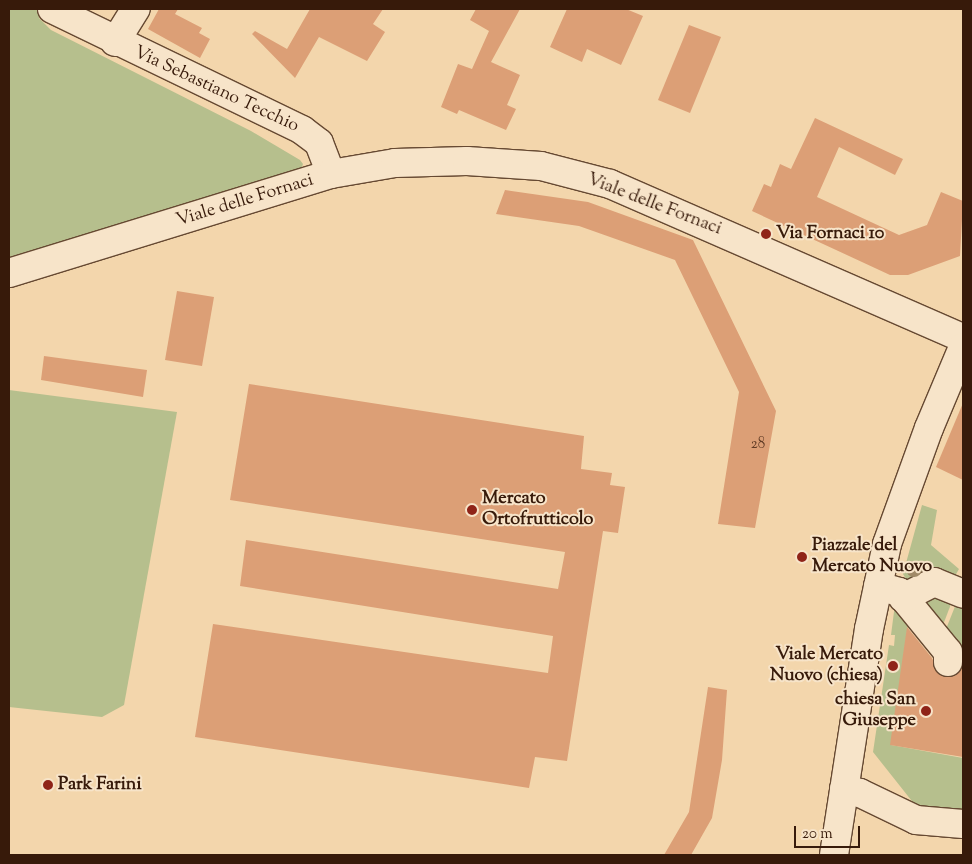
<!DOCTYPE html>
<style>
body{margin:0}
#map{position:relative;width:972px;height:864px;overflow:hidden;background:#f3d6ac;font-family:"Sorts Mill Goudy",serif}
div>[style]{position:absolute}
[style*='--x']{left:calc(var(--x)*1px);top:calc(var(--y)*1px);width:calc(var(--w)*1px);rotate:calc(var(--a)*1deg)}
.green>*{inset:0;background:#b6bf8d}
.building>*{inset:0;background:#dc9f76}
.roads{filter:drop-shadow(1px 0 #664932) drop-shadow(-1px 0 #664932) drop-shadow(0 1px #664932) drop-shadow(0 -1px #664932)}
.minor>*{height:28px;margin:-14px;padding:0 14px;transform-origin:14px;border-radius:14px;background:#f7e4c9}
.trees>*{width:16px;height:16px;margin:-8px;border-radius:50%;background:#a08a68}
.dots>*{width:14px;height:14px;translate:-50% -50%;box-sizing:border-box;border:2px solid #f7e4c9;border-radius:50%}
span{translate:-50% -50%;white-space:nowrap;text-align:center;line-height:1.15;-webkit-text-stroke:4px #f7e4c9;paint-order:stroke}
.number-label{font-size:15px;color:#603b25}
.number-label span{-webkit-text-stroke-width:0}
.street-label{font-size:18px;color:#371a0a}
.poi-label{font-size:18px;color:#371a0a;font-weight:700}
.left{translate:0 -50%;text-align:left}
.right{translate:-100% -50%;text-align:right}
.frame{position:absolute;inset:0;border:10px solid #371a0a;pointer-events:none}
.scale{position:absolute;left:794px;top:826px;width:66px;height:22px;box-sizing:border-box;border:2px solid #371a0a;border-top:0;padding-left:6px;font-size:15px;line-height:18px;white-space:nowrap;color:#371a0a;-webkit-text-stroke:4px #f7e4c9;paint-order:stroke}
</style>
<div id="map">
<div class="green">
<div style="clip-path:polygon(9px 9px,40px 9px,39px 18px,51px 30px,251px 131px,300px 160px,303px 164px,300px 172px,9px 257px)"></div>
<div style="clip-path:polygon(9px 390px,177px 412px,124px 705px,102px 717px,9px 707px)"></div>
<div style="clip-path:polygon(922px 505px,937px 510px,931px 545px,959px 569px,955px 576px,926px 564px,922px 578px,909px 584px,903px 574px)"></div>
<div style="clip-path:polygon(933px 596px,951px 604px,943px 625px,918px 602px)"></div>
<div style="clip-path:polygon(895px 604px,908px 624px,891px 745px,963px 758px,963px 812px,919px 810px,873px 752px,889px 645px,894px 646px,895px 635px,891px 635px)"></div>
<div style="clip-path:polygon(956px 604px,963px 607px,963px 655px,944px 634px)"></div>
</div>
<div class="building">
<div style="clip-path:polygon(159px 9px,178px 9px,175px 14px,202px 28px,199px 33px,210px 39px,200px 58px,148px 29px)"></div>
<div style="clip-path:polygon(310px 9px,383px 9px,373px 24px,385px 32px,367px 61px,319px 37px,295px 78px,252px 34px,255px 31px,287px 49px)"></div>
<div style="clip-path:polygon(476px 9px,520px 9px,491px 62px,520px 75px,507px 105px,516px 109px,506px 130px,459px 110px,457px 114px,441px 107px,458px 64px,472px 69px,489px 31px,470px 20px)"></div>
<div style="clip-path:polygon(567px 9px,626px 9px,643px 16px,621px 65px,587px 49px,582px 62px,550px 47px)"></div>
<div style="clip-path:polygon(689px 25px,721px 37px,690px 113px,658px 100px)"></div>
<div style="clip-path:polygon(815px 118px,903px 159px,895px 175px,839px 147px,817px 197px,899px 235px,927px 225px,941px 192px,963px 201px,960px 256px,908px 275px,890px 275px,752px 211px,764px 184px,771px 187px,780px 164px,791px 169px)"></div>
<div style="clip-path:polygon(505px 190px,588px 202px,693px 240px,776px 411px,755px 528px,718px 524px,739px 392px,675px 260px,579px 226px,496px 214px)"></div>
<div style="clip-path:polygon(177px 291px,214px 297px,202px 366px,165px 360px)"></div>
<div style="clip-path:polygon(44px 356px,147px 370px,143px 397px,41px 380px)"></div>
<div style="clip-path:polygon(249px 384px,584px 436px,581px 469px,612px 473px,610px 485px,625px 487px,618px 533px,603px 531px,567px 761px,535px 757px,529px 788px,195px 737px,213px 624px,548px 673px,553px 636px,240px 586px,246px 540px,558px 589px,565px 552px,230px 500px)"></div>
<div style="clip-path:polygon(963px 403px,963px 480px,936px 467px)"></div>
<div style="clip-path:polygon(907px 627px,932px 658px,940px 675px,955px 676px,963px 664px,963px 757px,890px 745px)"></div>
<div style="clip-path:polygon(708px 687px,727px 690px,722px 760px,712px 818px,691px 855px,664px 855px,689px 812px)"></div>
</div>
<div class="roads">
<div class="minor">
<div style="--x:52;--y:9;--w:278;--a:25.8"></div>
<div style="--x:302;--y:130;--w:21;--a:37"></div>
<div style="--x:319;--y:143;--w:33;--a:69"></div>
<div style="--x:115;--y:42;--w:39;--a:-58"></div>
<div style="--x:9;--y:273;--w:337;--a:-17.1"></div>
<div style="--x:331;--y:174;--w:65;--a:-9.8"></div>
<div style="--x:395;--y:163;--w:72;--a:-1.6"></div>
<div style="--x:467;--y:161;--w:74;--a:3.9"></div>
<div style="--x:541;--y:166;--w:71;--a:14.6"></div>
<div style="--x:610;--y:184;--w:385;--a:23.6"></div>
<div style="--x:878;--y:586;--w:22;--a:16"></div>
<div style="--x:899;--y:592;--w:77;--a:50.8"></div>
<div style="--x:948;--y:652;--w:10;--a:90"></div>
<div style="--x:903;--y:598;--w:35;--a:-27"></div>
<div style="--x:934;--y:582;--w:31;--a:22"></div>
<div style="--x:844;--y:789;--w:16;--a:14"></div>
<div style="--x:860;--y:793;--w:62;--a:25.7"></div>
<div style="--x:916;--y:820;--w:47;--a:4.9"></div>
<div style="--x:834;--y:855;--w:229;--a:-81.2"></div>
<div style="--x:869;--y:629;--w:87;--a:-78"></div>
<div style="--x:887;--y:544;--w:123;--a:-70.1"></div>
<div style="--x:929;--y:428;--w:88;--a:-67.2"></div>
</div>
</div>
<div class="trees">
<div style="left:914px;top:569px"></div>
</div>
<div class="dots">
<div style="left:766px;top:234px;background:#8f2418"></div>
<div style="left:472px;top:510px;background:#8f2418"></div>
<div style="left:802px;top:557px;background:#8f2418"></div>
<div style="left:893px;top:666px;background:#8f2418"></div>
<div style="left:926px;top:711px;background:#8f2418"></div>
<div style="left:48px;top:785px;background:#8f2418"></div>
</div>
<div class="number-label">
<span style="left:758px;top:445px">28</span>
</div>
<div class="street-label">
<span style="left:216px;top:90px;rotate:25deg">Via Sebastiano Tecchio</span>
<span style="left:245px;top:201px;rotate:-17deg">Viale delle Fornaci</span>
<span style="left:654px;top:205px;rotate:21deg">Viale delle Fornaci</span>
</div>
<div class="poi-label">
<span class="left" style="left:776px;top:234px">Via Fornaci 10</span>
<span class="left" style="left:482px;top:510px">Mercato<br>Ortofrutticolo</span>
<span class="left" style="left:812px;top:557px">Piazzale del<br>Mercato Nuovo</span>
<span class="right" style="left:883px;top:666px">Viale Mercato<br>Nuovo (chiesa)</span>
<span class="right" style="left:916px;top:711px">chiesa San<br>Giuseppe</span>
<span class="left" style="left:58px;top:785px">Park Farini</span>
</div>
<div class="frame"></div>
<div class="scale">20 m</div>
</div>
